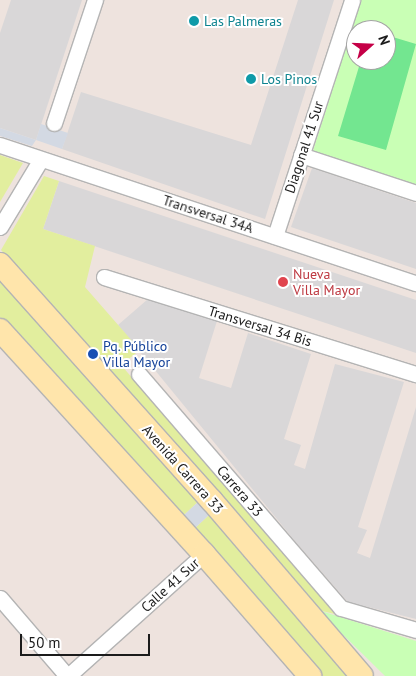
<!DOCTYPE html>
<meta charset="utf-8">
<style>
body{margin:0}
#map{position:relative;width:416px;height:676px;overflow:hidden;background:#eee3de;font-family:"PT Sans",sans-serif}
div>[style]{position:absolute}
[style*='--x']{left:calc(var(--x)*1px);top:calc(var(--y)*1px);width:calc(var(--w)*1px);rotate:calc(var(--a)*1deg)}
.residential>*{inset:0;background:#d9d7d8}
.grass>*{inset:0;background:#e2ee9e}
.park>*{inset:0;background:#c9ffb5}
.pitch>*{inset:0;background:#73e690}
.plaza>*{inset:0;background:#d3d9e3}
.roads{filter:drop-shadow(1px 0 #b4b4b4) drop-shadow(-1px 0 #b4b4b4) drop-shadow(0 1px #b4b4b4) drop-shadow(0 -1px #b4b4b4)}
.street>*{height:15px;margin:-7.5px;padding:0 7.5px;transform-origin:7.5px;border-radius:7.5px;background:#fff}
.secondary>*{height:22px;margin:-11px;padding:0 11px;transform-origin:11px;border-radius:11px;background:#ffe5ab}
.dots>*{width:14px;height:14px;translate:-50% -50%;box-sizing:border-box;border:2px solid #fff;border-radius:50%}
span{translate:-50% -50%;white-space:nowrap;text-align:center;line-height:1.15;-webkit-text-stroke:4px #fff;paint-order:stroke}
.culture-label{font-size:14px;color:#0d838f}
.left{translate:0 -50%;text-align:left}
.street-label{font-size:14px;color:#1b1b1b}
.health-label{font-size:14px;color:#be3a42}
.transit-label{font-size:14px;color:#164399}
.north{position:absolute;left:346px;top:20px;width:50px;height:50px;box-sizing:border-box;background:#fff;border:1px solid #a4a4a4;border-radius:50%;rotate:70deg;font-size:14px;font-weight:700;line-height:20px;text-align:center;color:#1b1b1b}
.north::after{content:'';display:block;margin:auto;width:18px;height:22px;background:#c50047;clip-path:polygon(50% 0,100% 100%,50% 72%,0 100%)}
.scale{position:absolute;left:20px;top:634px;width:130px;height:22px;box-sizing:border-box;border:2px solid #1b1b1b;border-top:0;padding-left:6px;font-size:15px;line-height:18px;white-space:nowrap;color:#1b1b1b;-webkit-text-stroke:4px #fff;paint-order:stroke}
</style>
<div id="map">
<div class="residential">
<div style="clip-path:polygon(11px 0,82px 0,36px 140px,0 128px,0 33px)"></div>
<div style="clip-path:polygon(298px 0,334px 0,265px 219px,62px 149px,81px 92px,251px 145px)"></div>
<div style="clip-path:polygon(312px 168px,416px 203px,416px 269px,291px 227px)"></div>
<div style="clip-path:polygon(59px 181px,416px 300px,416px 353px,43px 229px)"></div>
<div style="clip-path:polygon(148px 299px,217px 321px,199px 378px,231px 388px,248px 333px,311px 354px,284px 439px,301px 445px,294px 465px,305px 469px,335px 364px,404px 382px,358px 527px,367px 530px,357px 553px,370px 558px,416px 407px,416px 619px,348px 602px,295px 541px,118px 325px)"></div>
</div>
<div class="grass">
<div style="clip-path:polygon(0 155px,23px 163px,0 202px)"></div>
<div style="clip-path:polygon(44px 176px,59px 181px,43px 229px,95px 246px,85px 287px,140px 350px,121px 365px,339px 615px,318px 610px,1px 250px)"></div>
<div style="clip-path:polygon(0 277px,199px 501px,183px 516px,0 317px)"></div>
<div style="clip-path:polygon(210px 514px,347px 676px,323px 676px,194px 529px)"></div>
</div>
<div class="park">
<div style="clip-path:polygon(evenodd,361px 0,416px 0,416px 188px,312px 154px,361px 0,356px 30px,386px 30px,386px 60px,356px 60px,356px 30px)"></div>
<div style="clip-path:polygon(318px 610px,416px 641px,416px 676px,385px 676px)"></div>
</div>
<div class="pitch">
<div style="clip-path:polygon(386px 35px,416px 44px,386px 150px,338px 136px,361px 60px,386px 60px)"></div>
</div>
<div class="plaza">
<div style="clip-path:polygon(41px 124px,68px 133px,62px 149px,36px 140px,32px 146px,0 136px,0 128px,36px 140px)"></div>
<div style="clip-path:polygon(199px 501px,210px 514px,194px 529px,183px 516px)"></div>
</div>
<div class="roads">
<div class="street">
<div style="--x:54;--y:123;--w:130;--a:-71.6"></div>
<div style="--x:0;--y:145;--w:438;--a:18.4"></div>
<div style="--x:301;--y:155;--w:121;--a:18.3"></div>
<div style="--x:0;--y:227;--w:79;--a:-58.9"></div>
<div style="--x:275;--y:236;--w:248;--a:-71.9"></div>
<div style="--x:104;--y:277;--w:327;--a:17.3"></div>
<div style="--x:139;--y:374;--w:309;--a:49.2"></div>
<div style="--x:341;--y:608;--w:78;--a:16.3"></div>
<div style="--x:0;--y:598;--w:103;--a:49.3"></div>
<div style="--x:68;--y:676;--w:183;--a:-41.9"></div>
</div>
<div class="secondary">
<div style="--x:0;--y:264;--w:318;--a:48.2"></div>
<div style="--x:212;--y:501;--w:230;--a:49.4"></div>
<div style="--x:0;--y:330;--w:303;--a:47.7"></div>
<div style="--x:204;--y:554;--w:162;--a:49"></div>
</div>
</div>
<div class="dots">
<div style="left:194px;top:21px;background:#0f9aa8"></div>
<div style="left:251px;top:79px;background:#0f9aa8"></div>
<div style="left:283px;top:282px;background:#e0444e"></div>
<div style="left:93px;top:354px;background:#1a4fb4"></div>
</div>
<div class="culture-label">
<span class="left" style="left:204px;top:21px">Las Palmeras</span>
<span class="left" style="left:261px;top:79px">Los Pinos</span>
</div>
<div class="street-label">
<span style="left:304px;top:147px;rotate:-72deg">Diagonal 41 Sur</span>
<span style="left:208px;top:214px;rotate:18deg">Transversal 34A</span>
<span style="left:260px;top:326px;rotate:17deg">Transversal 34 Bis</span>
<span style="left:183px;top:469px;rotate:48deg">Avenida Carrera 33</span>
<span style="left:240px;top:491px;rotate:49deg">Carrera 33</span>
<span style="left:170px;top:585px;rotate:-42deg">Calle 41 Sur</span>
</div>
<div class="health-label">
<span class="left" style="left:293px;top:282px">Nueva<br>Villa Mayor</span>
</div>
<div class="transit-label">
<span class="left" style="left:103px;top:354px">Pq. Público<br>Villa Mayor</span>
</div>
<div class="north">N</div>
<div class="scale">50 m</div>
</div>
